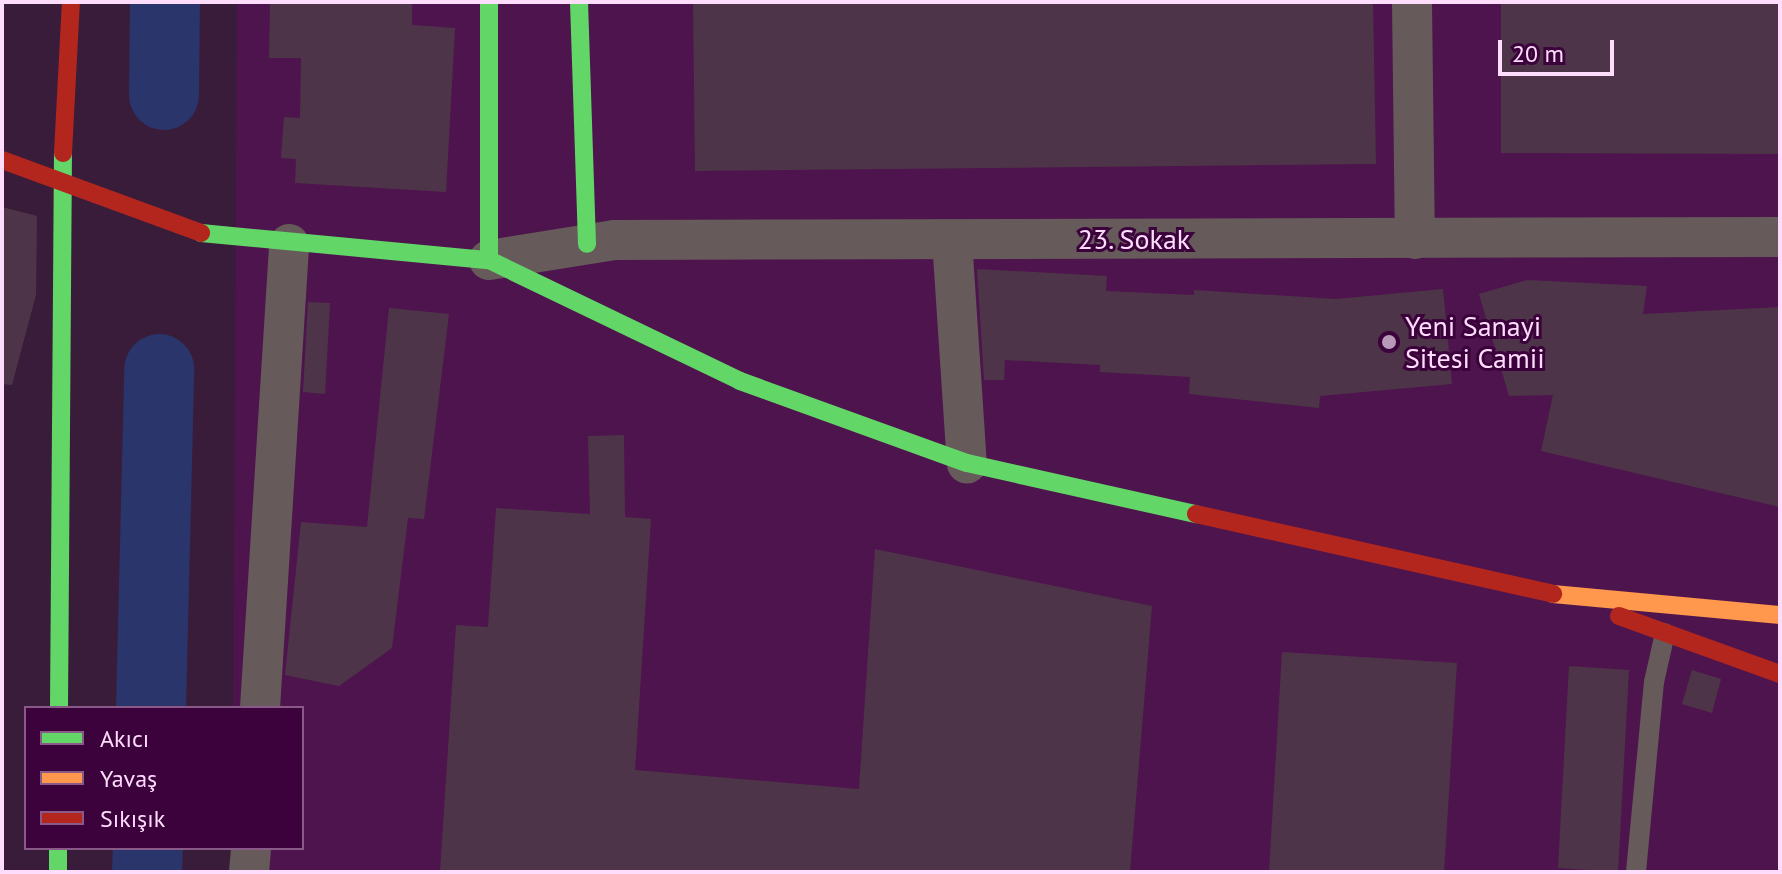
<!DOCTYPE html>
<meta charset="utf-8">
<style>
body{margin:0}
#map{position:relative;width:1782px;height:874px;overflow:hidden;background:#391c39;font-family:"PT Sans",sans-serif}
div>[style]{position:absolute}
[style*='--x']{left:calc(var(--x)*1px);top:calc(var(--y)*1px);width:calc(var(--w)*1px);rotate:calc(var(--a)*1deg)}
.built>*{inset:0;background:#4e144d}
.river>*{height:70px;margin:-35px;padding:0 35px;transform-origin:35px;border-radius:35px;background:#29356b}
.building>*{inset:0;background:#4e3448}
.lane>*{height:20px;margin:-10px;padding:0 10px;transform-origin:10px;border-radius:10px;background:#665a5a}
.street>*{height:40px;margin:-20px;padding:0 20px;transform-origin:20px;border-radius:20px;background:#665a5a}
.fast>*{height:18px;margin:-9px;padding:0 9px;transform-origin:9px;border-radius:9px;background:#63d668}
.slow>*{height:18px;margin:-9px;padding:0 9px;transform-origin:9px;border-radius:9px;background:#ff974d}
.jam>*{height:18px;margin:-9px;padding:0 9px;transform-origin:9px;border-radius:9px;background:#b3261e}
.dots>*{width:22px;height:22px;translate:-50% -50%;box-sizing:border-box;border:4px solid #3b023b;border-radius:50%}
span{translate:-50% -50%;white-space:nowrap;text-align:center;line-height:1.15;-webkit-text-stroke:6px #3b023b;paint-order:stroke}
.street-label{font-size:28px;color:#feddfc}
.poi-label{font-size:28px;color:#feddfc}
.left{translate:0 -50%;text-align:left}
.frame{position:absolute;inset:0;border:4px solid #feddfc;pointer-events:none}
.legend{position:absolute;left:24px;top:706px;width:280px;height:144px;box-sizing:border-box;background:#3b023b;border:2px solid #895a88;margin:0;padding:10px 14px;list-style:none;font-size:24px;color:#feddfc}
.legend li{display:flex;align-items:center;gap:16px;height:40px}
.legend b{width:40px;border:2px solid #895a88}
.scale{position:absolute;left:1498px;top:40px;width:116px;height:36px;box-sizing:border-box;border:4px solid #feddfc;border-top:0;padding-left:10px;font-size:24px;line-height:28px;white-space:nowrap;color:#feddfc;-webkit-text-stroke:6px #3b023b;paint-order:stroke}
</style>
<div id="map">
<div class="built">
<div style="clip-path:polygon(237px 2px,1780px 2px,1780px 872px,232px 872px,232px 848px,302px 848px,302px 708px,233px 708px)"></div>
</div>
<div class="river">
<div style="--x:164;--y:95;--w:93;--a:-89.4"></div>
<div style="--x:151;--y:708;--w:339;--a:-88.6"></div>
<div style="--x:147;--y:872;--w:24;--a:-88"></div>
</div>
<div class="building">
<div style="clip-path:polygon(270px 2px,412px 2px,412px 25px,455px 28px,446px 192px,295px 183px,296px 159px,281px 158px,284px 117px,300px 118px,301px 58px,269px 58px)"></div>
<div style="clip-path:polygon(693px 2px,1373px 2px,1376px 164px,695px 171px)"></div>
<div style="clip-path:polygon(1501px 2px,1780px 2px,1780px 154px,1501px 153px)"></div>
<div style="clip-path:polygon(2px 207px,37px 216px,36px 295px,12px 385px,2px 384px)"></div>
<div style="clip-path:polygon(977px 269px,1107px 276px,1106px 291px,1194px 295px,1194px 290px,1336px 299px,1443px 289px,1452px 384px,1320px 396px,1319px 408px,1189px 394px,1190px 377px,1100px 372px,1100px 365px,1005px 360px,1004px 380px,984px 380px)"></div>
<div style="clip-path:polygon(1527px 280px,1647px 286px,1643px 314px,1780px 307px,1780px 507px,1541px 451px,1553px 395px,1509px 396px,1479px 294px)"></div>
<div style="clip-path:polygon(308px 302px,330px 303px,325px 394px,303px 392px)"></div>
<div style="clip-path:polygon(389px 308px,449px 314px,424px 519px,408px 518px,392px 648px,339px 686px,285px 675px,301px 522px,367px 527px)"></div>
<div style="clip-path:polygon(624px 435px,625px 517px,651px 519px,635px 770px,859px 789px,875px 549px,1152px 606px,1130px 872px,440px 872px,456px 625px,488px 627px,496px 508px,590px 514px,588px 436px)"></div>
<div style="clip-path:polygon(1282px 652px,1457px 663px,1444px 872px,1269px 872px)"></div>
<div style="clip-path:polygon(1569px 666px,1629px 670px,1618px 872px,1558px 868px)"></div>
<div style="clip-path:polygon(1692px 670px,1721px 679px,1712px 713px,1682px 704px)"></div>
</div>
<div class="lane">
<div style="--x:1636;--y:872;--w:191;--a:-84.6"></div>
<div style="--x:1654;--y:682;--w:50;--a:-77.3"></div>
</div>
<div class="street">
<div style="--x:1412;--y:2;--w:237;--a:89.3"></div>
<div style="--x:952;--y:240;--w:224;--a:86.2"></div>
<div style="--x:489;--y:260;--w:127;--a:-9.1"></div>
<div style="--x:614;--y:240;--w:1166;--a:-0.15"></div>
<div style="--x:260;--y:708;--w:465;--a:-86.4"></div>
<div style="--x:249;--y:872;--w:24;--a:-85"></div>
</div>
<div class="fast">
<div style="--x:489;--y:2;--w:258;--a:90"></div>
<div style="--x:579;--y:2;--w:242;--a:88.1"></div>
<div style="--x:201;--y:233;--w:289;--a:5.4"></div>
<div style="--x:489;--y:260;--w:279;--a:25.7"></div>
<div style="--x:740;--y:381;--w:241;--a:19.9"></div>
<div style="--x:967;--y:463;--w:235;--a:12.6"></div>
<div style="--x:59;--y:708;--w:555;--a:-89.59"></div>
<div style="--x:58;--y:848;--w:24;--a:90"></div>
</div>
<div class="slow">
<div style="--x:1553;--y:594;--w:228;--a:5.3"></div>
</div>
<div class="jam">
<div style="--x:63;--y:153;--w:151;--a:-87"></div>
<div style="--x:2;--y:160;--w:212;--a:20.1"></div>
<div style="--x:1196;--y:514;--w:366;--a:12.6"></div>
<div style="--x:1619;--y:616;--w:171;--a:19.8"></div>
</div>
<div class="dots">
<div style="left:1389px;top:342px;background:#b999b8"></div>
</div>
<div class="street-label">
<span style="left:1134px;top:239px">23. Sokak</span>
</div>
<div class="poi-label">
<span class="left" style="left:1405px;top:342px">Yeni Sanayi<br>Sitesi Camii</span>
</div>
<div class="frame"></div>
<ul class="legend">
<li><b style="height:10px;background:#63d668"></b>Akıcı</li>
<li><b style="height:10px;background:#ff974d"></b>Yavaş</li>
<li><b style="height:10px;background:#b3261e"></b>Sıkışık</li>
</ul>
<div class="scale">20 m</div>
</div>
